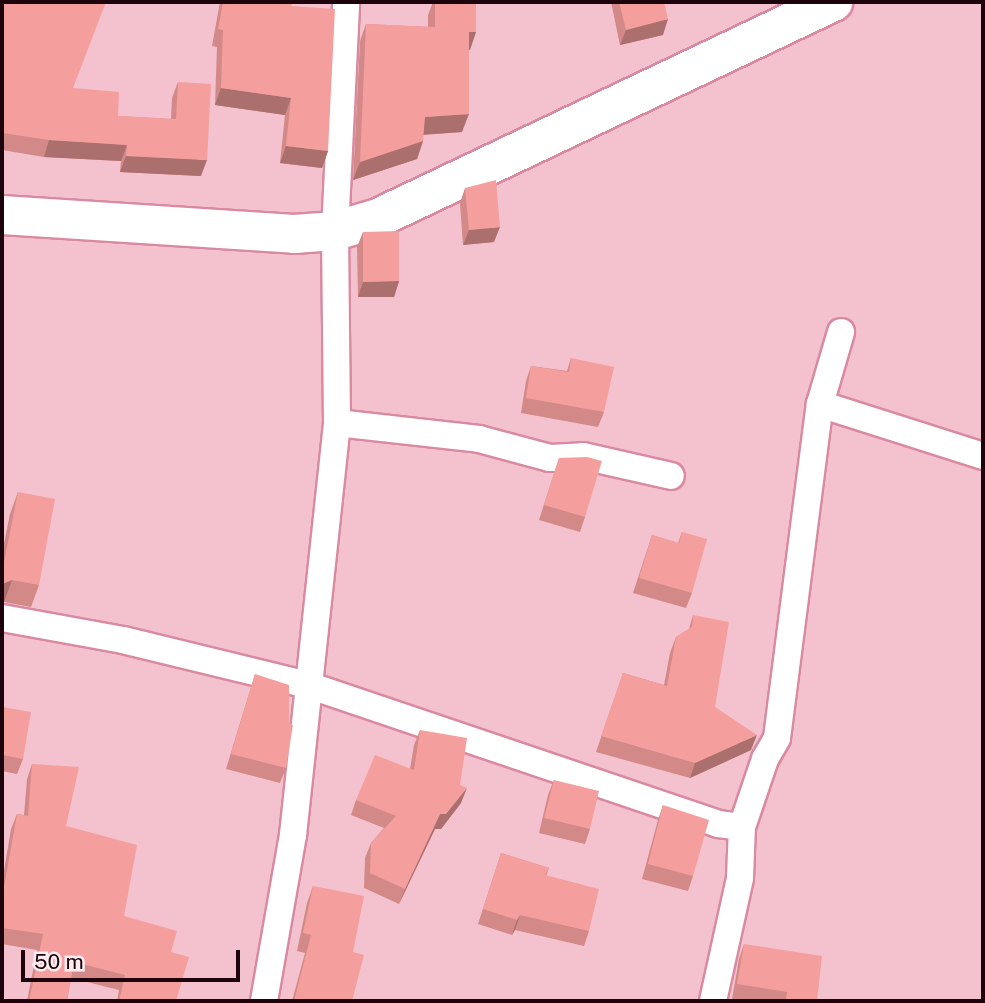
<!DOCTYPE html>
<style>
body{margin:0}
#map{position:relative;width:985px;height:1003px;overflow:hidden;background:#f4c1ce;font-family:"Public Sans",sans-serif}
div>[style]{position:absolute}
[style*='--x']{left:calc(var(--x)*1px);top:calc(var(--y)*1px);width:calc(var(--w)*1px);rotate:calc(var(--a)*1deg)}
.roads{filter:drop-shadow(2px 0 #d989a0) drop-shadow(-2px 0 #d989a0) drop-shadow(0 2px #d989a0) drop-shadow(0 -2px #d989a0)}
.minor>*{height:26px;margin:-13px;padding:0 13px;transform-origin:13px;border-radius:13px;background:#fff}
.secondary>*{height:38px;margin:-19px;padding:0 19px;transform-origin:19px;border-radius:19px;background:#fff}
.wall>*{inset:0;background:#d28987}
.shaded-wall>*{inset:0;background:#ab6f6e}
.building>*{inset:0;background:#f49f9d}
span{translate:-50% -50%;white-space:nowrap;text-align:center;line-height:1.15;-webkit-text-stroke:5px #feecf1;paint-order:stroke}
.frame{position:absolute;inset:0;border:4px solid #1d030b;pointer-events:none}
.scale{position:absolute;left:21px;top:950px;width:219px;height:32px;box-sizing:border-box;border:4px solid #1d030b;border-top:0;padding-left:9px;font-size:21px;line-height:24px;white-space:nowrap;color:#1d030b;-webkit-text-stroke:5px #feecf1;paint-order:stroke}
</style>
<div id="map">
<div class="roads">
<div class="minor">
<div style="--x:820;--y:404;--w:171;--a:17.7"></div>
<div style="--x:337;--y:423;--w:143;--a:6.4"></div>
<div style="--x:479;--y:439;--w:73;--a:15"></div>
<div style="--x:550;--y:458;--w:33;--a:-3"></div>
<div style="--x:583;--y:456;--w:90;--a:12.8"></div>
<div style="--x:2;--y:618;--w:123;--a:10.3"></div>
<div style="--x:123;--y:640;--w:194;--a:13.7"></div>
<div style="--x:311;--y:686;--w:430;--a:18.7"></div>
<div style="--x:718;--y:824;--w:24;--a:7"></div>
<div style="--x:742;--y:827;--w:72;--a:-71.3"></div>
<div style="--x:765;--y:759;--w:24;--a:-60"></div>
<div style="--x:777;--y:738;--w:337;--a:-82.7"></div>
<div style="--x:820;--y:404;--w:75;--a:-73.7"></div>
<div style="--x:264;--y:1001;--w:169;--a:-80.1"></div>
<div style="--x:293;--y:835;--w:414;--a:-83.9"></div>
<div style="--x:337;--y:423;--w:192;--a:-90.6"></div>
<div style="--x:335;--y:231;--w:229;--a:-87.2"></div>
<div style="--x:713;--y:1001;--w:126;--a:-77.6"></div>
<div style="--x:740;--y:878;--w:51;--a:-87.8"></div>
</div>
<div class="secondary">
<div style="--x:2;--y:215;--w:293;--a:3.7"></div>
<div style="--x:294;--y:234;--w:41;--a:-4.2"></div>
<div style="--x:335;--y:231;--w:45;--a:-16.8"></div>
<div style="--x:378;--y:218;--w:504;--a:-25.39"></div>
</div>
</div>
<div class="wall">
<div style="clip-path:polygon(2px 2px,73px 88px,118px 116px,171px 119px,172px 98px,178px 82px,201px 176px,120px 172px,121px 161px,44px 157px,2px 150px)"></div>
<div style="clip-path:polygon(220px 2px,292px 2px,291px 6px,328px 151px,322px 168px,280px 163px,285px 115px,215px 105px,217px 47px,212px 46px)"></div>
<div style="clip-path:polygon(433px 2px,476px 2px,476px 32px,469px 50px,462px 132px,423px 135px,423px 141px,417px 159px,353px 180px,360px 41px,366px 24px,428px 27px,428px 15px)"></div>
<div style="clip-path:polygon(611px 2px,664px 2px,663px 35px,620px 45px)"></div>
<div style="clip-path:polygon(465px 188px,494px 242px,463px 245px,460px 203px)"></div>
<div style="clip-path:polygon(363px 232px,399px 281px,394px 297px,358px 297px,357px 247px)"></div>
<div style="clip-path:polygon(571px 358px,604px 412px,598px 427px,521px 413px,526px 381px,531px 366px,567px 371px)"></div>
<div style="clip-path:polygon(559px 458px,585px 517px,580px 532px,539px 520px)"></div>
<div style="clip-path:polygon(18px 492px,39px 585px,31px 607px,4px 602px,2px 603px,2px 554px,10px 514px)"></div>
<div style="clip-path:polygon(682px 532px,692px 593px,686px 608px,633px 593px,652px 535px,678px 543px)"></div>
<div style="clip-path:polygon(693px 615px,715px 707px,751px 750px,690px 778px,596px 752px,623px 673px,664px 685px,670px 653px,676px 637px,689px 629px)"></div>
<div style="clip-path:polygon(255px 674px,286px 768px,280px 783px,226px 769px)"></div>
<div style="clip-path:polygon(2px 707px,23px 759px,17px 774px,2px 771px)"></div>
<div style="clip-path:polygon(420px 730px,460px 785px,461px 803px,441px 829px,435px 829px,399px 904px,364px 888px,365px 858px,371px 843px,384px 828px,351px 815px,356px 800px,410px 769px,414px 745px)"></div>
<div style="clip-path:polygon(32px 764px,66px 826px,124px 916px,171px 952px,176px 1001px,117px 1001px,119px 990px,71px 978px,67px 1001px,27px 1001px,37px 950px,2px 944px,2px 883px,11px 829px,17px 814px,24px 815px,27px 779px)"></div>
<div style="clip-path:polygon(554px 780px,590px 829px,585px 844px,539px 833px,548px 795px)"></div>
<div style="clip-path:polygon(663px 805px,693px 876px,688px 891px,642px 879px,658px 820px)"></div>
<div style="clip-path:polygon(501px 853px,549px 868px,546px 876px,589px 931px,584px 946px,515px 930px,512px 935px,478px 924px)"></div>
<div style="clip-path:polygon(313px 886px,353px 952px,352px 1001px,292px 1001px,305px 953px,297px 951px,307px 903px)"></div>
<div style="clip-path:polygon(744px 944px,817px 1001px,745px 1001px,732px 999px,739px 959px)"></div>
</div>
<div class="shaded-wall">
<div style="clip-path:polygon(668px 19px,663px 35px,620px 45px,626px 30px)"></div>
<div style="clip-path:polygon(469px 32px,476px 32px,470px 50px,462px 50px)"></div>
<div style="clip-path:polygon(221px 88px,291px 98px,285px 115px,215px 105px)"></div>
<div style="clip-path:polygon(469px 114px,462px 132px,418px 135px,425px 117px)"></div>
<div style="clip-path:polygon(49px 140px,127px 145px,121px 161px,44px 157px)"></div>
<div style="clip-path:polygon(423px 141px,417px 159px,353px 180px,360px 162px)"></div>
<div style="clip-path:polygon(286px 146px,328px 151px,322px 168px,280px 163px)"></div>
<div style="clip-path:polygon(126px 156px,207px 160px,201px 176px,120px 172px)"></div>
<div style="clip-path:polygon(500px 227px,494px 242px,463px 245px,469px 230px)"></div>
<div style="clip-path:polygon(399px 281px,394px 297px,358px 297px,363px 282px)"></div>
<div style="clip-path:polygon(12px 580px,4px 602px,2px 603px,2px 584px)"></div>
<div style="clip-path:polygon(757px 735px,751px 750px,690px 778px,695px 763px)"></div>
<div style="clip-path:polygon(467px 788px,461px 803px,441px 829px,435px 829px,399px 904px,405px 889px,440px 814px)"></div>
<div style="clip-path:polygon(520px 915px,515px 930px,512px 935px,517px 920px)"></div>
</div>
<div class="building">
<div style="clip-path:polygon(2px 2px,106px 2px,73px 88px,119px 92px,118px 116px,176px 119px,178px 82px,211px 84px,207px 160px,126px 156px,127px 145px,49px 140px,2px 133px)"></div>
<div style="clip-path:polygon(223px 2px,292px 2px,291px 6px,335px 9px,328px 151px,286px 146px,291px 98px,221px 88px,223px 30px,218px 29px)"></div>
<div style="clip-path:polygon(435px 2px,476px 2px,476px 32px,469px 32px,469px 114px,425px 117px,423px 141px,360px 162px,366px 24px,435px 27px)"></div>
<div style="clip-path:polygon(619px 2px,664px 2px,668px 19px,626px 30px)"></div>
<div style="clip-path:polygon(496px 180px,500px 227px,469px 230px,465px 188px)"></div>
<div style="clip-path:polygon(399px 231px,399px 281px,363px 282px,363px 232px)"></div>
<div style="clip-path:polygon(571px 358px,614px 367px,604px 412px,526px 398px,531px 366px,569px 372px)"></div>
<div style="clip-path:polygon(587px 457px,602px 461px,585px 517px,544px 505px,559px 458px)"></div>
<div style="clip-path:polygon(18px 492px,55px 499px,39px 585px,12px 580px,2px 584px,2px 572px)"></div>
<div style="clip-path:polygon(682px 532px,707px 539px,692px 593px,639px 578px,652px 535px,679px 543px)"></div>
<div style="clip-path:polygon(693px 615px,729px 622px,715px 707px,757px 735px,695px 763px,601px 736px,623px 673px,667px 686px,676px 637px,692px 627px)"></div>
<div style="clip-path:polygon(255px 674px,289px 685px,289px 724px,293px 725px,286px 768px,231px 754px)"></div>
<div style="clip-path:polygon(2px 707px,31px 712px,23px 759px,2px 755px)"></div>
<div style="clip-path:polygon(420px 730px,467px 738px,460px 785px,467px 788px,446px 814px,440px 814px,405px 889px,370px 873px,371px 843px,396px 816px,356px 800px,375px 755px,414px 770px)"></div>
<div style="clip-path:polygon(32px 764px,79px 767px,66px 826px,137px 845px,124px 916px,177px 931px,171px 952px,189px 957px,176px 1001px,119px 1001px,125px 975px,74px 962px,67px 1001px,29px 1001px,43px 934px,2px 928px,2px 887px,4px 887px,17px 814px,28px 816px)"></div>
<div style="clip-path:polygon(554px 780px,599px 791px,590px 829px,544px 818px)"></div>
<div style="clip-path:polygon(663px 805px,709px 820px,693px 876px,648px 864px)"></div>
<div style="clip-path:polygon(501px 853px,549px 868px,545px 875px,599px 889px,589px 931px,520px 915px,517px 920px,483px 909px)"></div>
<div style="clip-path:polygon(313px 886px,364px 896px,353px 952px,364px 955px,352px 1001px,294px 1001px,311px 935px,303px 933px)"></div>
<div style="clip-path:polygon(744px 944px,822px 956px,817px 1001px,786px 999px,787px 992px,737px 984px)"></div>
</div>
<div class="frame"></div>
<div class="scale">50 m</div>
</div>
